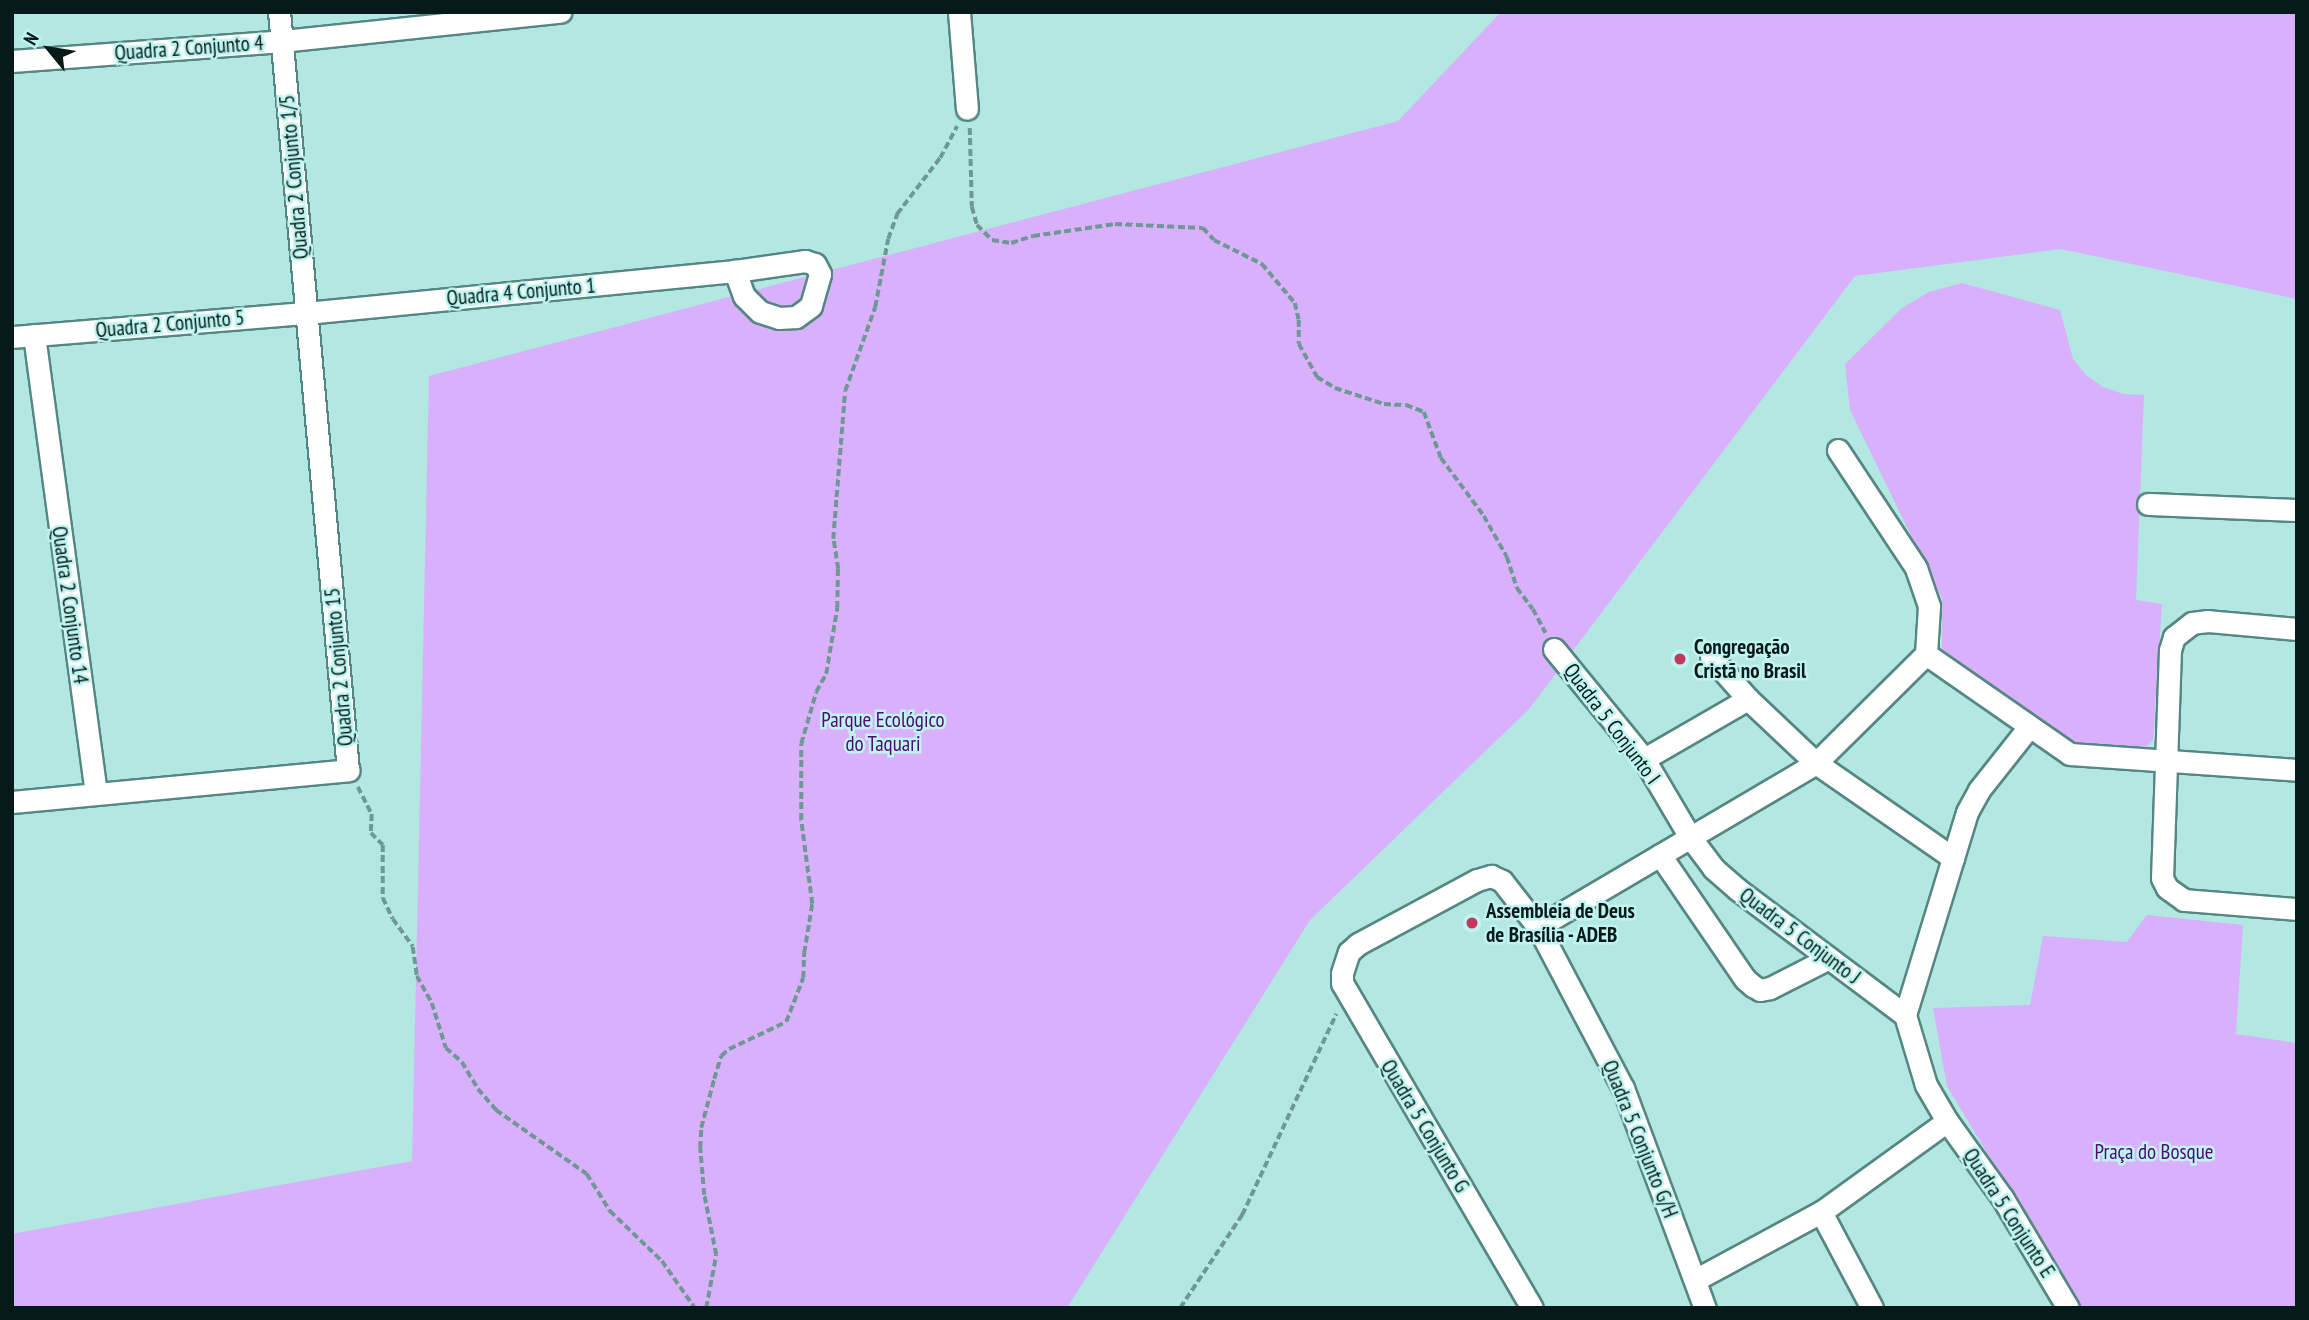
<!DOCTYPE html>
<meta charset="utf-8">
<style>
body{margin:0}
#map{position:relative;width:2309px;height:1320px;overflow:hidden;background:#b2e7e2;font-family:"PT Sans Narrow",sans-serif}
div>[style]{position:absolute}
[style*='--x']{left:calc(var(--x)*1px);top:calc(var(--y)*1px);width:calc(var(--w)*1px);rotate:calc(var(--a)*1deg)}
.green>*{inset:0;background:#d9b0fc}
.path>*{height:3.5px;margin-top:-1.75px;transform-origin:0;background:repeating-linear-gradient(90deg,#6f9894 0 7px,transparent 0 10.5px)}
.roads{filter:drop-shadow(2px 0 #558782) drop-shadow(-2px 0 #558782) drop-shadow(0 2px #558782) drop-shadow(0 -2px #558782)}
.street>*{height:21px;margin:-10.5px;padding:0 10.5px;transform-origin:10.5px;border-radius:10.5px;background:#fff}
.dots>*{width:19px;height:19px;translate:-50% -50%;box-sizing:border-box;border:4px solid #bff4ef;border-radius:50%}
span{translate:-50% -50%;white-space:nowrap;text-align:center;line-height:1.15;-webkit-text-stroke:5px #bff4ef;paint-order:stroke}
.street-label{font-size:21px;color:#061b19}
.poi-label{font-size:21px;color:#061b19;font-weight:700}
.left{translate:0 -50%;text-align:left}
.park-label{font-size:21px;color:#4f0874}
.frame{position:absolute;inset:0;border:14px solid #061b19;pointer-events:none}
.north{position:absolute;left:14px;top:14px;width:70px;height:70px;-webkit-text-stroke:5px #bff4ef;paint-order:stroke;rotate:300deg;font-size:19px;font-weight:700;line-height:28px;text-align:center;color:#061b19}
.north::after{content:'';display:block;margin:auto;width:24px;height:32px;background:#061b19;clip-path:polygon(50% 0,100% 100%,50% 72%,0 100%)}
</style>
<div id="map">
<div class="green">
<div style="clip-path:polygon(1501px 12px,2297px 12px,2297px 299px,2061px 249px,1855px 276px,1529px 709px,1310px 920px,1067px 1308px,12px 1308px,12px 1234px,412px 1161px,429px 376px,1398px 121px)"></div>
<div style="clip-path:polygon(1962px 283px,2060px 310px,2073px 359px,2086px 375px,2103px 387px,2123px 394px,2144px 395px,2136px 600px,2162px 604px,2153px 740px,2145px 748px,2075px 742px,2058px 737px,1942px 652px,1942px 599px,1850px 410px,1845px 364px,1902px 308px,1929px 292px)"></div>
<div style="clip-path:polygon(2147px 915px,2243px 925px,2236px 1034px,2297px 1043px,2297px 1308px,2080px 1308px,1947px 1086px,1933px 1008px,2030px 1005px,2043px 936px,2127px 942px)"></div>
</div>
<div class="path">
<div style="--x:970;--y:128;--w:79;--a:88.5"></div>
<div style="--x:972;--y:207;--w:19;--a:74"></div>
<div style="--x:977;--y:225;--w:21;--a:45"></div>
<div style="--x:992;--y:240;--w:19;--a:9"></div>
<div style="--x:1011;--y:243;--w:23;--a:-18"></div>
<div style="--x:1033;--y:236;--w:83;--a:-8.3"></div>
<div style="--x:1115;--y:224;--w:88;--a:2.6"></div>
<div style="--x:1203;--y:228;--w:16;--a:47"></div>
<div style="--x:1214;--y:240;--w:54;--a:26.6"></div>
<div style="--x:1262;--y:264;--w:51;--a:49.8"></div>
<div style="--x:1295;--y:303;--w:17;--a:77"></div>
<div style="--x:1299;--y:320;--w:24;--a:90"></div>
<div style="--x:1299;--y:344;--w:38;--a:61"></div>
<div style="--x:1317;--y:377;--w:21;--a:31"></div>
<div style="--x:1335;--y:388;--w:52;--a:18.1"></div>
<div style="--x:1384;--y:404;--w:22;--a:3"></div>
<div style="--x:1406;--y:405;--w:19;--a:21"></div>
<div style="--x:1424;--y:412;--w:49;--a:69.7"></div>
<div style="--x:1441;--y:458;--w:72;--a:53.4"></div>
<div style="--x:1484;--y:516;--w:47;--a:60.7"></div>
<div style="--x:1507;--y:557;--w:33;--a:72"></div>
<div style="--x:1517;--y:588;--w:26;--a:53"></div>
<div style="--x:1533;--y:609;--w:27;--a:62"></div>
<div style="--x:358;--y:787;--w:30;--a:63"></div>
<div style="--x:372;--y:814;--w:19;--a:93"></div>
<div style="--x:371;--y:833;--w:17;--a:45"></div>
<div style="--x:383;--y:845;--w:53;--a:90"></div>
<div style="--x:383;--y:898;--w:23;--a:65"></div>
<div style="--x:393;--y:919;--w:34;--a:54"></div>
<div style="--x:413;--y:947;--w:29;--a:82"></div>
<div style="--x:417;--y:976;--w:31;--a:61"></div>
<div style="--x:432;--y:1003;--w:47;--a:72.7"></div>
<div style="--x:446;--y:1048;--w:21;--a:41"></div>
<div style="--x:462;--y:1062;--w:31;--a:59"></div>
<div style="--x:478;--y:1089;--w:28;--a:49"></div>
<div style="--x:496;--y:1110;--w:111;--a:35.1"></div>
<div style="--x:587;--y:1174;--w:44;--a:58.1"></div>
<div style="--x:610;--y:1211;--w:72;--a:43.9"></div>
<div style="--x:662;--y:1261;--w:57;--a:54.9"></div>
<div style="--x:706;--y:1308;--w:54;--a:-79.3"></div>
<div style="--x:716;--y:1255;--w:61;--a:-101.3"></div>
<div style="--x:704;--y:1195;--w:47;--a:-94.9"></div>
<div style="--x:700;--y:1148;--w:20;--a:-87"></div>
<div style="--x:701;--y:1128;--w:51;--a:-75.1"></div>
<div style="--x:714;--y:1079;--w:24;--a:-73"></div>
<div style="--x:721;--y:1056;--w:11;--a:-41"></div>
<div style="--x:729;--y:1049;--w:63;--a:-25.3"></div>
<div style="--x:786;--y:1022;--w:47;--a:-68.9"></div>
<div style="--x:803;--y:978;--w:25;--a:-88"></div>
<div style="--x:804;--y:953;--w:50;--a:-80.7"></div>
<div style="--x:812;--y:904;--w:85;--a:-97.5"></div>
<div style="--x:801;--y:820;--w:76;--a:-90"></div>
<div style="--x:801;--y:744;--w:54;--a:-73.9"></div>
<div style="--x:816;--y:692;--w:21;--a:-61"></div>
<div style="--x:826;--y:674;--w:67;--a:-80.5"></div>
<div style="--x:837;--y:608;--w:39;--a:-89"></div>
<div style="--x:838;--y:569;--w:30;--a:-99"></div>
<div style="--x:833;--y:539;--w:148;--a:-85.4"></div>
<div style="--x:845;--y:391;--w:89;--a:-70.3"></div>
<div style="--x:875;--y:307;--w:69;--a:-79.2"></div>
<div style="--x:888;--y:239;--w:27;--a:-70"></div>
<div style="--x:897;--y:214;--w:71;--a:-52.5"></div>
<div style="--x:940;--y:158;--w:36;--a:-62"></div>
<div style="--x:1180;--y:1308;--w:112;--a:-56.3"></div>
<div style="--x:1242;--y:1215;--w:222;--a:-64.9"></div>
</div>
<div class="roads">
<div class="street">
<div style="--x:959;--y:12;--w:97;--a:85.3"></div>
<div style="--x:12;--y:61;--w:271;--a:-4.2"></div>
<div style="--x:282;--y:41;--w:280;--a:-6"></div>
<div style="--x:34;--y:335;--w:461;--a:82.3"></div>
<div style="--x:12;--y:337;--w:295;--a:-4.7"></div>
<div style="--x:306;--y:313;--w:431;--a:-5.6"></div>
<div style="--x:735;--y:271;--w:71;--a:-8.1"></div>
<div style="--x:805;--y:261;--w:10;--a:17"></div>
<div style="--x:815;--y:264;--w:11;--a:63"></div>
<div style="--x:820;--y:274;--w:33;--a:106"></div>
<div style="--x:811;--y:306;--w:19;--a:144"></div>
<div style="--x:796;--y:317;--w:17;--a:177"></div>
<div style="--x:779;--y:318;--w:20;--a:-162"></div>
<div style="--x:760;--y:312;--w:23;--a:-135"></div>
<div style="--x:744;--y:296;--w:27;--a:-110"></div>
<div style="--x:1838;--y:450;--w:141;--a:56.5"></div>
<div style="--x:1916;--y:568;--w:40;--a:71.1"></div>
<div style="--x:1929;--y:606;--w:48;--a:93.6"></div>
<div style="--x:2148;--y:504;--w:149;--a:2.3"></div>
<div style="--x:2297;--y:629;--w:89;--a:-174.9"></div>
<div style="--x:2208;--y:621;--w:16;--a:173"></div>
<div style="--x:2192;--y:623;--w:23;--a:142"></div>
<div style="--x:2174;--y:637;--w:14;--a:107"></div>
<div style="--x:2170;--y:650;--w:228;--a:92"></div>
<div style="--x:2162;--y:878;--w:11;--a:63"></div>
<div style="--x:2167;--y:888;--w:21;--a:35"></div>
<div style="--x:2184;--y:900;--w:113;--a:4.6"></div>
<div style="--x:1554;--y:649;--w:142;--a:50.7"></div>
<div style="--x:1644;--y:759;--w:91;--a:59.5"></div>
<div style="--x:1690;--y:837;--w:39;--a:53"></div>
<div style="--x:1713;--y:868;--w:32;--a:41"></div>
<div style="--x:1737;--y:889;--w:210;--a:36.9"></div>
<div style="--x:1926;--y:654;--w:175;--a:34.8"></div>
<div style="--x:2070;--y:754;--w:228;--a:4"></div>
<div style="--x:1711;--y:657;--w:56;--a:48.6"></div>
<div style="--x:1748;--y:699;--w:93;--a:43.3"></div>
<div style="--x:1816;--y:763;--w:167;--a:34.7"></div>
<div style="--x:1644;--y:759;--w:120;--a:-30"></div>
<div style="--x:12;--y:802;--w:338;--a:-5.4"></div>
<div style="--x:348;--y:770;--w:761;--a:-95.2"></div>
<div style="--x:1660;--y:855;--w:150;--a:55.6"></div>
<div style="--x:1745;--y:979;--w:11;--a:41"></div>
<div style="--x:1753;--y:986;--w:8;--a:30"></div>
<div style="--x:1760;--y:990;--w:10;--a:-11"></div>
<div style="--x:1770;--y:988;--w:66;--a:-27"></div>
<div style="--x:1538;--y:927;--w:323;--a:-30.5"></div>
<div style="--x:1816;--y:763;--w:155;--a:-44.7"></div>
<div style="--x:1905;--y:1015;--w:73;--a:73.3"></div>
<div style="--x:1926;--y:1085;--w:42;--a:59.7"></div>
<div style="--x:1947;--y:1121;--w:96;--a:54.3"></div>
<div style="--x:2003;--y:1199;--w:127;--a:59.2"></div>
<div style="--x:1905;--y:1015;--w:212;--a:-73"></div>
<div style="--x:1967;--y:812;--w:25;--a:-61"></div>
<div style="--x:1979;--y:790;--w:80;--a:-51.6"></div>
<div style="--x:1821;--y:1212;--w:109;--a:62"></div>
<div style="--x:1695;--y:1280;--w:143;--a:-28.4"></div>
<div style="--x:1821;--y:1212;--w:155;--a:-35.8"></div>
<div style="--x:1532;--y:1308;--w:376;--a:-120.3"></div>
<div style="--x:1342;--y:983;--w:10;--a:-90"></div>
<div style="--x:1342;--y:973;--w:22;--a:-72"></div>
<div style="--x:1349;--y:952;--w:12;--a:-42"></div>
<div style="--x:1358;--y:944;--w:135;--a:-28.3"></div>
<div style="--x:1477;--y:880;--w:15;--a:-16"></div>
<div style="--x:1491;--y:876;--w:12;--a:24"></div>
<div style="--x:1502;--y:881;--w:58;--a:52"></div>
<div style="--x:1538;--y:927;--w:182;--a:62.2"></div>
<div style="--x:1623;--y:1088;--w:235;--a:69.6"></div>
</div>
</div>
<div class="dots">
<div style="left:1680px;top:659px;background:#c5365e"></div>
<div style="left:1472px;top:923px;background:#c5365e"></div>
</div>
<div class="street-label">
<span style="left:189px;top:48px;rotate:-4deg">Quadra 2 Conjunto 4</span>
<span style="left:294px;top:177px;rotate:-95deg">Quadra 2 Conjunto 1/5</span>
<span style="left:521px;top:292px;rotate:-5deg">Quadra 4 Conjunto 1</span>
<span style="left:170px;top:324px;rotate:-5deg">Quadra 2 Conjunto 5</span>
<span style="left:70px;top:605px;rotate:82deg">Quadra 2 Conjunto 14</span>
<span style="left:339px;top:667px;rotate:-95deg">Quadra 2 Conjunto 15</span>
<span style="left:1612px;top:724px;rotate:53deg">Quadra 5 Conjunto I</span>
<span style="left:1800px;top:936px;rotate:37deg">Quadra 5 Conjunto J</span>
<span style="left:1425px;top:1126px;rotate:59deg">Quadra 5 Conjunto G</span>
<span style="left:1640px;top:1139px;rotate:68deg">Quadra 5 Conjunto G/H</span>
<span style="left:2009px;top:1213px;rotate:57deg">Quadra 5 Conjunto E</span>
</div>
<div class="poi-label">
<span class="left" style="left:1694px;top:659px">Congregação<br>Cristã no Brasil</span>
<span class="left" style="left:1486px;top:923px">Assembleia de Deus<br>de Brasília - ADEB</span>
</div>
<div class="park-label">
<span style="left:883px;top:732px">Parque Ecológico<br>do Taquari</span>
<span style="left:2154px;top:1152px">Praça do Bosque</span>
</div>
<div class="frame"></div>
<div class="north">N</div>
</div>
